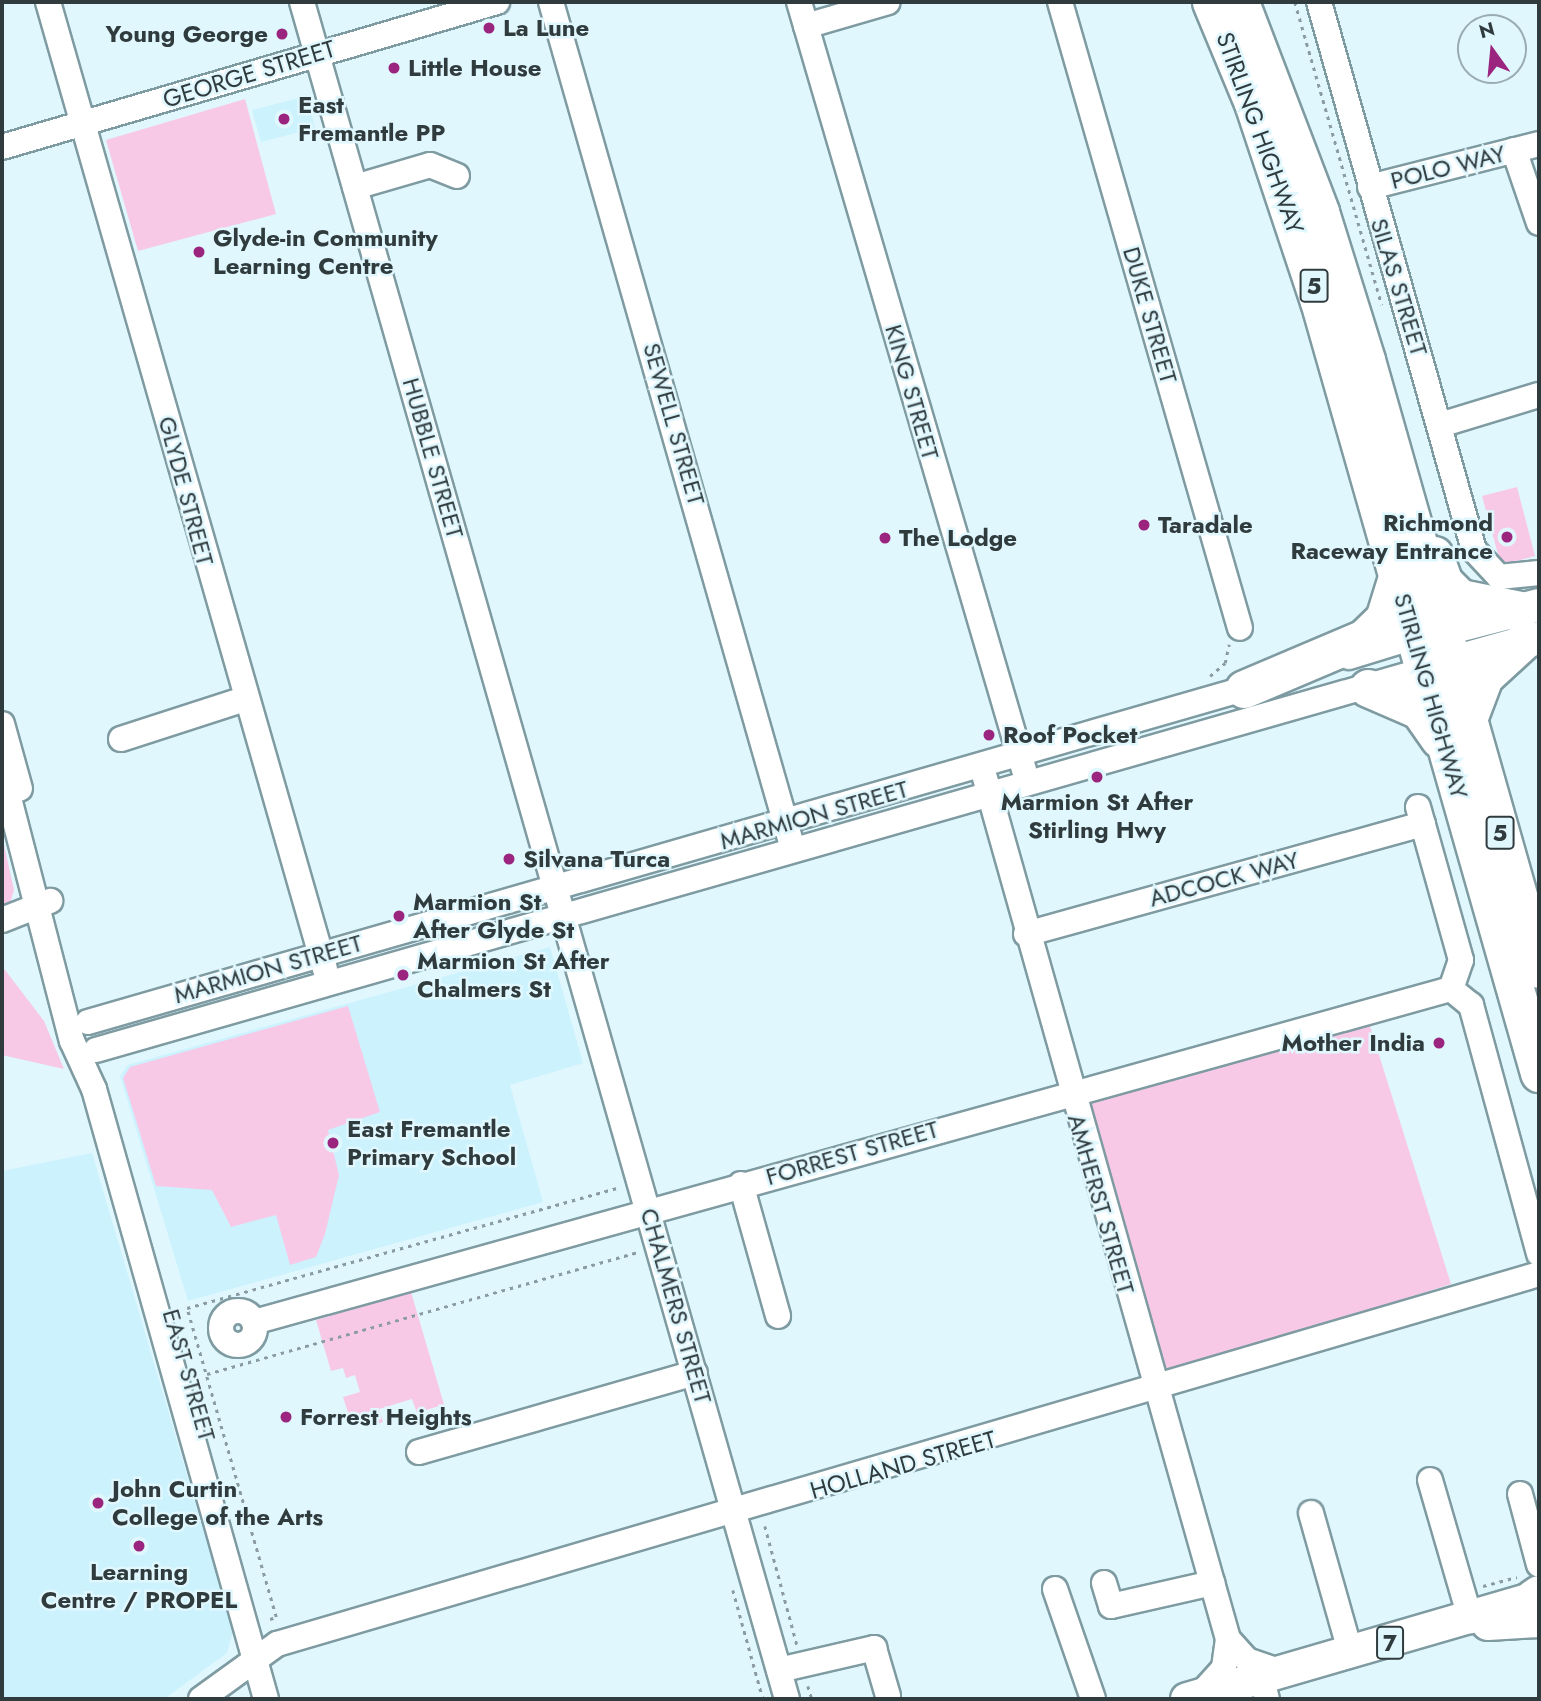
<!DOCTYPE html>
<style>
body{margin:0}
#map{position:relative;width:1541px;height:1701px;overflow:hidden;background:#e0f7fe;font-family:Jost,sans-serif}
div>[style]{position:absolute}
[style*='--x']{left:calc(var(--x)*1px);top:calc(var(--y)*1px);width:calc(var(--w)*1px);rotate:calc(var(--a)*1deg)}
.built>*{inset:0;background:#cbf2fd}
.green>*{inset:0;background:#f8c9e7}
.path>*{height:2.5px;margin-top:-1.25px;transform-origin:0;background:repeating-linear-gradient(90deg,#8a9ba1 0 3.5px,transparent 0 8.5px)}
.roads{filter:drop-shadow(2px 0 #7f9ba2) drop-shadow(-2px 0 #7f9ba2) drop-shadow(0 2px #7f9ba2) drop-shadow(0 -2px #7f9ba2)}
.minor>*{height:24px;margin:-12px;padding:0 12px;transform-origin:12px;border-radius:12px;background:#fff}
.minor>.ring{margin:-12px;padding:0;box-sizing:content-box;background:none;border:24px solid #fff;border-radius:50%}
.major>*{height:32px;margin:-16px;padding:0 16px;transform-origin:16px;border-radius:16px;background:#fff}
.highway>*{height:37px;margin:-18.5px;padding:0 18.5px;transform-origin:18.5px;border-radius:18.5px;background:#fff}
.dots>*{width:19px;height:19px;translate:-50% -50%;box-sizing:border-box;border:4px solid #e0f7fe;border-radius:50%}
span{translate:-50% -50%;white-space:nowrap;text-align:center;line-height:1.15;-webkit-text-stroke:5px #e0f7fe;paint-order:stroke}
.shield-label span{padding:2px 5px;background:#e0f7fe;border:2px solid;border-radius:5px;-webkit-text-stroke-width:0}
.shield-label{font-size:23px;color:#303b3e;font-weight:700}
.poi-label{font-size:24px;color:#303b3e;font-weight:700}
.left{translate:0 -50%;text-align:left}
.right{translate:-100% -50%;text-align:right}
.street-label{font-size:24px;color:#303b3e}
.frame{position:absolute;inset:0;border:4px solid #303b3e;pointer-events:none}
.north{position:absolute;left:1457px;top:14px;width:70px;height:70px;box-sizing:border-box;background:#e0f7fe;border:2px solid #9aacb1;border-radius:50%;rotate:345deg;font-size:19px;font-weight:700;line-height:28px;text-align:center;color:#303b3e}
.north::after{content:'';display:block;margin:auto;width:24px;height:32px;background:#9b247e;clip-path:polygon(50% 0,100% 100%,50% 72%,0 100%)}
</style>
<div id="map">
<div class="built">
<div style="clip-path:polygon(307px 96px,315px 128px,261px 142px,252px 110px)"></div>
<div style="clip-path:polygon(550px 947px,583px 1063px,510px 1085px,543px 1202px,188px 1301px,120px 1076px,128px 1065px)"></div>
<div style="clip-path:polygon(92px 1153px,233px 1631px,227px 1653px,164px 1699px,2px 1699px,2px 1171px)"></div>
</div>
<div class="green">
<div style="clip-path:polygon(245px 99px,276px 214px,138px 251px,106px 140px)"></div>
<div style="clip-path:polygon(1517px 487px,1535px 556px,1501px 565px,1482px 496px)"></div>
<div style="clip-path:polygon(2px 836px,14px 890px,9px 907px,2px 908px)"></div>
<div style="clip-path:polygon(2px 966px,44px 1021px,64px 1069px,2px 1055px)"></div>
<div style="clip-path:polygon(348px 1006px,380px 1112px,328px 1130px,339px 1175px,325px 1234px,316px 1257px,290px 1265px,276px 1215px,231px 1227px,212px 1190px,156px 1186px,123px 1078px,130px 1067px)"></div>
<div style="clip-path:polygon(1369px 1023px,1451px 1284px,1166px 1374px,1087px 1104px)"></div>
<div style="clip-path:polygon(411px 1292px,448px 1418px,443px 1420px,439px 1406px,417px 1413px,412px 1399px,379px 1409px,383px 1422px,365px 1428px,351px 1422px,343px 1397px,360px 1392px,355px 1375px,346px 1378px,343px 1368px,331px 1371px,316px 1320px)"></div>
</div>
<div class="path">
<div style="--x:1295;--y:2;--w:315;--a:74"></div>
<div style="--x:1210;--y:676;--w:20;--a:-41"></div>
<div style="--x:1225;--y:663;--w:19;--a:-78"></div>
<div style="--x:207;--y:1374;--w:447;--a:-15.8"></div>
<div style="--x:765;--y:1526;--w:123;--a:74.9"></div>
<div style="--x:1483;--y:1586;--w:35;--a:-15"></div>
<div style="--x:733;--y:1590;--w:113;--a:74.6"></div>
<div style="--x:270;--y:1619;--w:6;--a:-18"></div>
<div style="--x:276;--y:1617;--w:322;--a:-106.1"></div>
<div style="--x:187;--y:1308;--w:450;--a:-15.6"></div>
<div style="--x:808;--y:1686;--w:14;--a:73"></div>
</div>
<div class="roads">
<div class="minor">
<div style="--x:48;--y:2;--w:1006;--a:74.02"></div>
<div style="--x:302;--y:2;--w:1765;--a:74.05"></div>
<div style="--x:551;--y:2;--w:870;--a:74.06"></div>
<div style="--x:799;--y:2;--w:800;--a:73.67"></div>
<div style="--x:1060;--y:2;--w:651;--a:73.96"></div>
<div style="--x:1319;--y:2;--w:569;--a:74.21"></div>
<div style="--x:1474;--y:550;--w:37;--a:47"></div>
<div style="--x:1499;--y:577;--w:40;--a:-5.7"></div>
<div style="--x:806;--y:26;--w:85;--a:-16.3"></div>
<div style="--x:2;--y:147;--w:516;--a:-16.33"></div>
<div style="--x:1514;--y:150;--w:77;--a:71.1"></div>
<div style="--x:355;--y:187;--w:78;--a:-16.3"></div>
<div style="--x:430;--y:165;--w:29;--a:22"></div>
<div style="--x:1370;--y:187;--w:174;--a:-14.3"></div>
<div style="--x:1440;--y:425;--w:103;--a:-16.9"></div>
<div style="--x:1349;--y:657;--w:68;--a:-17.1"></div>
<div style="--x:2;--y:724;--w:67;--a:74.5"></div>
<div style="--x:121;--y:739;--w:130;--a:-17.9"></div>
<div style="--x:2;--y:771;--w:279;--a:75.5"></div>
<div style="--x:72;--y:1041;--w:53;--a:65.4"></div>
<div style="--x:94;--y:1089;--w:634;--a:74.25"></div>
<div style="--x:985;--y:778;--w:895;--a:74.24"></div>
<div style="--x:1228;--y:1639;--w:29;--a:98"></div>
<div style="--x:1224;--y:1668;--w:36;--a:132"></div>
<div style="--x:1418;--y:807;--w:159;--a:74.3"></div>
<div style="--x:1461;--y:960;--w:31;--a:109"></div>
<div style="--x:1451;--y:989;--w:26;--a:39"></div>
<div style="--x:1471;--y:1005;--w:258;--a:74.7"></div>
<div style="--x:2;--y:920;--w:52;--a:-21.6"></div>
<div style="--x:1026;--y:934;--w:412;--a:-15.5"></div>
<div style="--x:88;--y:1022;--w:1217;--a:-16.08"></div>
<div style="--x:96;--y:1050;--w:1381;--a:-15.97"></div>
<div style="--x:741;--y:1184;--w:137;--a:74.3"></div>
<div class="ring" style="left:221px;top:1311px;width:10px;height:10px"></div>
<div style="--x:254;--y:1322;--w:1242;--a:-15.55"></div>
<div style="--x:419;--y:1452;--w:287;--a:-16"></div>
<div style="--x:1430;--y:1480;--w:147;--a:73.8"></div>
<div style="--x:1520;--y:1494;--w:73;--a:75"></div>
<div style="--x:1311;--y:1513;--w:147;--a:74.2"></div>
<div style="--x:1104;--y:1583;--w:24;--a:73"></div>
<div style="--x:1111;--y:1606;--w:104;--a:-12.8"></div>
<div style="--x:1055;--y:1589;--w:116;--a:70.9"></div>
<div style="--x:1228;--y:1639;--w:28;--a:48"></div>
<div style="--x:1247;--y:1660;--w:37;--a:19"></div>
<div style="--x:779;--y:1670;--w:98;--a:-13"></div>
<div style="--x:874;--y:1648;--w:50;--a:73.7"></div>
<div style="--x:1262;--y:1678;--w:22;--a:77"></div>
<div style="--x:201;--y:1699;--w:94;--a:-35.9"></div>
<div style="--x:277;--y:1644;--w:1315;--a:-16.34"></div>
</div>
<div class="major">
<div style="--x:1419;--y:636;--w:124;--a:-14.5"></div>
<div style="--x:1429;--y:669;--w:114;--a:-15.7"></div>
<div style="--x:1488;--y:1624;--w:51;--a:-3.4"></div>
<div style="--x:1187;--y:1699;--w:366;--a:-16.2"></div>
</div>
<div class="highway">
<div style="--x:1211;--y:2;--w:109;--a:67.4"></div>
<div style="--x:1253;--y:103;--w:209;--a:71.6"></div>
<div style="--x:1319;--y:301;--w:803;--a:74.09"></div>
<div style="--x:1240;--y:2;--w:225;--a:69.1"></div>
<div style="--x:1320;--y:212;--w:155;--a:72.7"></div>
<div style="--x:1366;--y:360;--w:633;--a:74.14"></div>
<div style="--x:1434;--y:555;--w:29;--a:70"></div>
<div style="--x:1444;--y:582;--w:23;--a:45"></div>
<div style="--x:1460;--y:598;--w:61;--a:11.3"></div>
<div style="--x:1368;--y:688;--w:56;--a:23.3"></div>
<div style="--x:1419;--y:710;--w:35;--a:55"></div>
<div style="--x:1244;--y:689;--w:130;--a:-23"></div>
<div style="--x:1364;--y:638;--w:28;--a:-44"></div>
<div style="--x:1384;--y:619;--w:44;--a:-72.8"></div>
<div style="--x:1467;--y:722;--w:48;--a:-69.3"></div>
<div style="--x:1484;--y:677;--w:50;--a:-42.6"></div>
<div style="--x:1533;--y:1598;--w:7;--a:-34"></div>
</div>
</div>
<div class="dots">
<div style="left:489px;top:28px;background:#9b247e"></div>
<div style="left:282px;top:34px;background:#9b247e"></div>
<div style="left:394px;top:68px;background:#9b247e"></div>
<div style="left:284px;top:119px;background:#9b247e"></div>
<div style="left:199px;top:252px;background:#9b247e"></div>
<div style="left:1144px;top:525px;background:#9b247e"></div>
<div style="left:1507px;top:537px;background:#9b247e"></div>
<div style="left:885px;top:538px;background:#9b247e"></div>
<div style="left:989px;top:735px;background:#9b247e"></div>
<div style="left:1097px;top:777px;background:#9b247e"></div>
<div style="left:509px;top:859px;background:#9b247e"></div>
<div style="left:399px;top:916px;background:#9b247e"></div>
<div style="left:403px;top:975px;background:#9b247e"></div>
<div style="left:1439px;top:1043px;background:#9b247e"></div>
<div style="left:333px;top:1143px;background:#9b247e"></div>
<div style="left:286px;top:1417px;background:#9b247e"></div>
<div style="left:98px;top:1503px;background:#9b247e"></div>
<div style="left:139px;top:1546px;background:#9b247e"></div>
</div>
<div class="shield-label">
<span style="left:1314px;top:286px">5</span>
<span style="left:1500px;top:833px">5</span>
<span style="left:1390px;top:1643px">7</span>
</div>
<div class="poi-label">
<span class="left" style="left:503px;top:28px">La Lune</span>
<span class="right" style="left:268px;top:34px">Young George</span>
<span class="left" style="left:408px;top:68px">Little House</span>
<span class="left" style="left:298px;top:119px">East<br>Fremantle PP</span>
<span class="left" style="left:213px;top:252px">Glyde-in Community<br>Learning Centre</span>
<span class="right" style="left:1493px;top:537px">Richmond<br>Raceway Entrance</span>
<span class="left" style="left:1158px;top:525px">Taradale</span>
<span class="left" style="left:899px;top:538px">The Lodge</span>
<span class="left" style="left:1003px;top:735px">Roof Pocket</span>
<span style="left:1097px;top:816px">Marmion St After<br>Stirling Hwy</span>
<span class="left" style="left:523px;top:859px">Silvana Turca</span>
<span class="left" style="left:413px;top:916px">Marmion St<br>After Glyde St</span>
<span class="left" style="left:417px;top:975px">Marmion St After<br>Chalmers St</span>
<span class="right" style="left:1425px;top:1043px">Mother India</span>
<span class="left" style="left:347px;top:1143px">East Fremantle<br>Primary School</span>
<span class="left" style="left:300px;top:1417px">Forrest Heights</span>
<span class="left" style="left:112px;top:1503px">John Curtin<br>College of the Arts</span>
<span style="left:139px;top:1586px">Learning<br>Centre / PROPEL</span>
</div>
<div class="street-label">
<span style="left:249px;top:74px;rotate:-17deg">GEORGE STREET</span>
<span style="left:1260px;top:133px;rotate:70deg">STIRLING HIGHWAY</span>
<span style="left:1448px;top:167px;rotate:-14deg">POLO WAY</span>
<span style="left:1399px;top:287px;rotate:73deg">SILAS STREET</span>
<span style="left:1150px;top:315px;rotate:74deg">DUKE STREET</span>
<span style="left:912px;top:392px;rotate:74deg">KING STREET</span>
<span style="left:674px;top:424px;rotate:74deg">SEWELL STREET</span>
<span style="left:433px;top:458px;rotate:74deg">HUBBLE STREET</span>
<span style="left:186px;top:491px;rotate:75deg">GLYDE STREET</span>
<span style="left:1431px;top:696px;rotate:74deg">STIRLING HIGHWAY</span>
<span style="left:814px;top:815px;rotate:-16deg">MARMION STREET</span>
<span style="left:1224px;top:879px;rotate:-15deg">ADCOCK WAY</span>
<span style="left:268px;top:969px;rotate:-16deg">MARMION STREET</span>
<span style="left:852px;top:1153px;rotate:-16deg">FORREST STREET</span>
<span style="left:1101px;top:1204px;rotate:74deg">AMHERST STREET</span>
<span style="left:676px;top:1306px;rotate:74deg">CHALMERS STREET</span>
<span style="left:189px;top:1375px;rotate:74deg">EAST STREET</span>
<span style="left:903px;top:1465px;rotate:-16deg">HOLLAND STREET</span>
</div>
<div class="frame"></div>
<div class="north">N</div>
</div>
